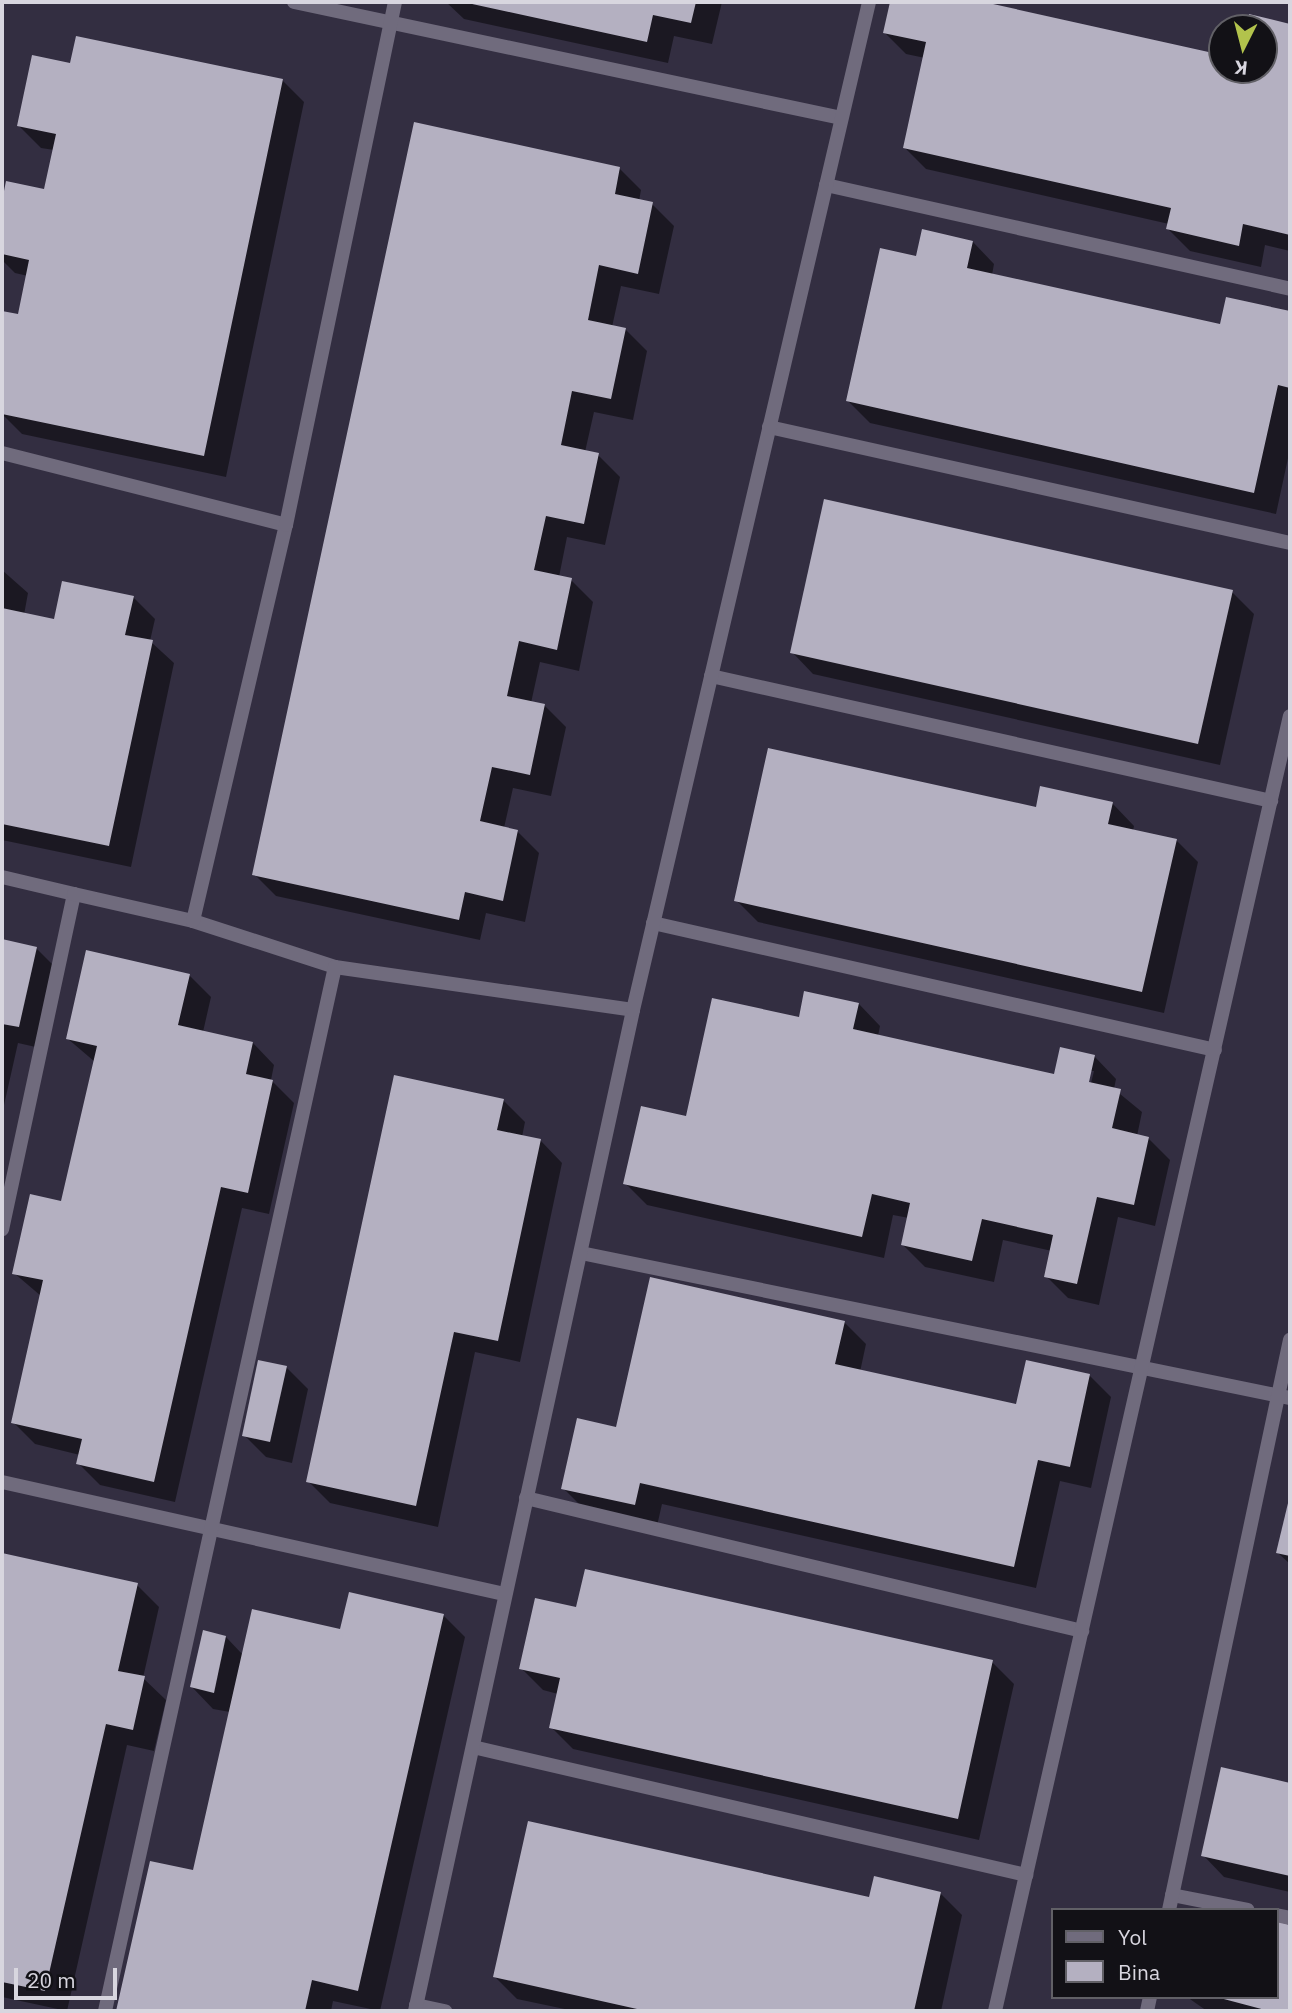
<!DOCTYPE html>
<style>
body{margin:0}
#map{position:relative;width:1292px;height:2013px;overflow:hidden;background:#2a2634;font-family:"IBM Plex Sans",sans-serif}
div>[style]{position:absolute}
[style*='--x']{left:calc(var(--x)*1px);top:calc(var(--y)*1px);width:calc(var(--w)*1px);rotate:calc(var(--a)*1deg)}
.built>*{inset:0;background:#332e41}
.shadow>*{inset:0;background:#0007}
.building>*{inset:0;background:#b4b0c1}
.minor>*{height:14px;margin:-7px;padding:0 7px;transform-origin:7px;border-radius:7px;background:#706b7d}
.tertiary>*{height:14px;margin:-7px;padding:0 7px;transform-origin:7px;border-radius:7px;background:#706b7d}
span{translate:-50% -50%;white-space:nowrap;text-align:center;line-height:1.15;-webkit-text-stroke:7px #121116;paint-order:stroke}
.frame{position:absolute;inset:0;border:4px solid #d8d6df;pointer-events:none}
.legend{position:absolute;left:1051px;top:1908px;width:228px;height:91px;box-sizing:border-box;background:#121116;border:2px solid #616066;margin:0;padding:9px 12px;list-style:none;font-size:21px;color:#d8d6df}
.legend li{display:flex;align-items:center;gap:14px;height:35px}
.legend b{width:35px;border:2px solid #616066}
.north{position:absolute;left:1208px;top:14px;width:70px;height:70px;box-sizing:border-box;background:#121116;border:2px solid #616066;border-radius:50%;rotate:186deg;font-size:19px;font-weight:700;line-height:28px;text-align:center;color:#d8d6df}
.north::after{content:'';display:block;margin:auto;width:24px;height:32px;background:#b2c34c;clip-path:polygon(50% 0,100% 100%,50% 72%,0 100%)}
.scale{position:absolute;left:14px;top:1968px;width:103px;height:32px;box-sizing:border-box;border:4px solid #d8d6df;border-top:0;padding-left:9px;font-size:21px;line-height:24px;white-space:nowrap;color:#d8d6df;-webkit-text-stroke:5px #121116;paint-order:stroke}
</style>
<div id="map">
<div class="built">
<div style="clip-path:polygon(evenodd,2px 2px,1290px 2px,1290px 2011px,2px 2011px,2px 2px,1222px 28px,1264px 28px,1264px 70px,1222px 70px,1222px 28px,2px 2px,1052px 1910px,1276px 1910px,1276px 1997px,1052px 1997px,1052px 1910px)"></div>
</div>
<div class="shadow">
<div style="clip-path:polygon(446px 2px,722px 2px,712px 44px,674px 36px,668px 63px,464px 19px)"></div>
<div style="clip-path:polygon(891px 2px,976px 2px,1222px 57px,1222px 70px,1264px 70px,1264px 28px,1248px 28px,1251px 17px,1290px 25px,1290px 251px,1265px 245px,1261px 267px,1190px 251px,1168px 229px,1169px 224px,926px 169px,904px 147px,925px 58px,906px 54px,884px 32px)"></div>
<div style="clip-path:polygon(72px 65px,282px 80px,304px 102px,226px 477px,22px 434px,2px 414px,2px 313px,20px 316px,28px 276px,15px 273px,2px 260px,2px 209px,7px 183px,45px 191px,54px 150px,41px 148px,19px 126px)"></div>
<div style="clip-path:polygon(620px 169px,641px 190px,639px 201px,652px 204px,674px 226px,659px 294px,621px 286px,612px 327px,625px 329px,647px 351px,633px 420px,594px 412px,585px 452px,598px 455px,620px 477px,605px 545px,567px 537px,559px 577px,571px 580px,593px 602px,579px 671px,540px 662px,531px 703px,544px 705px,566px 727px,551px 796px,513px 788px,504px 828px,517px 831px,539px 853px,525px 922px,486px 913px,480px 940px,276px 896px,254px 874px)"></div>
<div style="clip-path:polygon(973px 242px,994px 264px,992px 275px,1222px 327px,1228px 299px,1290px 313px,1290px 449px,1276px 514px,870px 423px,848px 401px,917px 258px)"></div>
<div style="clip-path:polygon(2px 570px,28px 593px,24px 615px,55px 621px,133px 597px,155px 619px,150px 641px,174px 663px,131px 867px,2px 840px)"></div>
<div style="clip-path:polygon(1232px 592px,1254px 614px,1220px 765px,813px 674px,792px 652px)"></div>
<div style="clip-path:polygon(1113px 804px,1134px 826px,1133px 831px,1176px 840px,1198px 862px,1164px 1013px,758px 922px,736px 900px,1037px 810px)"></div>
<div style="clip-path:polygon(2px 941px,36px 948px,58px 970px,40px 1048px,18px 1043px,2px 1114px)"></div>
<div style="clip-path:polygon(189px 975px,211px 997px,203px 1032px,253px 1043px,274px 1065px,271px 1080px,294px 1103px,269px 1214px,242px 1208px,175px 1502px,100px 1485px,78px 1463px,80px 1455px,35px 1444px,13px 1422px,41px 1296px,14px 1273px,63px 1203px,95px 1062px,68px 1039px)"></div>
<div style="clip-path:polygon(evenodd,859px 1004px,880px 1026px,878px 1036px,1055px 1076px,1095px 1057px,1116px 1079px,1114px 1089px,1142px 1112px,1137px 1136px,1148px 1138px,1170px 1160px,1155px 1226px,1118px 1217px,1099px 1305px,1068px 1298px,1046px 1276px,1052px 1251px,1003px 1240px,994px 1282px,925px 1267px,903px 1245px,909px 1218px,893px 1215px,884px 1258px,647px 1205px,625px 1183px,687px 1118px,800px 1019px,859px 1004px,1090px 1071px,1094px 1071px,1089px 1091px,1086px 1090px,1090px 1071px)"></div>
<div style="clip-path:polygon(503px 1100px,525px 1122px,522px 1137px,541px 1141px,562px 1163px,520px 1362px,475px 1352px,438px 1527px,330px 1503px,308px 1481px)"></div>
<div style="clip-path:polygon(844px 1322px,866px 1344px,860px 1372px,1017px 1407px,1090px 1376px,1111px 1397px,1091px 1488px,1060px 1481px,1036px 1588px,662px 1504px,657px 1526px,585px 1510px,563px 1488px,618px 1429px)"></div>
<div style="clip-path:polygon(286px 1367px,308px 1389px,292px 1463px,266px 1457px,244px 1435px)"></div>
<div style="clip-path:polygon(1290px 1502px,1290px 1564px,1278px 1553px)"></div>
<div style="clip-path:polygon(2px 1554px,137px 1585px,159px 1607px,143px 1678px,166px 1700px,154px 1751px,127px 1745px,67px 2011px,2px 1997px)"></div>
<div style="clip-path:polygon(577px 1609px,992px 1662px,1014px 1684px,979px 1840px,573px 1749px,551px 1727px,558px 1694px,543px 1690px,521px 1668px)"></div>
<div style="clip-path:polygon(443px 1615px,465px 1637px,380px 2011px,333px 2001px,331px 2011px,118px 2011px,151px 1863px,194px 1872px,230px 1712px,213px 1709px,192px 1687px,226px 1637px,243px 1655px,342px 1631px)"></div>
<div style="clip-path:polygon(1223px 1769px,1290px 1785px,1290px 1892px,1224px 1877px,1203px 1855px)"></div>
<div style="clip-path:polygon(940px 1893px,962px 1915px,941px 2011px,574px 2011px,517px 1999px,495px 1977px,870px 1899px)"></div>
<div style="clip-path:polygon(1276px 1923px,1290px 1926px,1290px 2011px,1207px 2011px,1187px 1997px,1276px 1997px)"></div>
</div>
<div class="building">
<div style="clip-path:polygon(463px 2px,696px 2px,691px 23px,653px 15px,647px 42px)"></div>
<div style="clip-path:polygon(890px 2px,984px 2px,1222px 55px,1222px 70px,1264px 70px,1264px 28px,1246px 28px,1249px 14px,1290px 24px,1290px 235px,1243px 224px,1239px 246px,1166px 229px,1171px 208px,903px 148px,926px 42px,883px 33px)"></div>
<div style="clip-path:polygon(76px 36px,283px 79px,204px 456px,2px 414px,2px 311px,18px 314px,29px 260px,2px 254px,2px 201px,6px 181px,44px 189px,56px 134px,17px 126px,32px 55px,70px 63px)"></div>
<div style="clip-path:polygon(414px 122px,620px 167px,615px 194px,653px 202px,638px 274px,599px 265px,588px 320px,626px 328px,611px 399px,572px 391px,561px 445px,599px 453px,584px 524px,546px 516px,534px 570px,572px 578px,557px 650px,519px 641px,507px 696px,545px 704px,530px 775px,492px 767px,480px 821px,518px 830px,503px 901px,465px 892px,459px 920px,252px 875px)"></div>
<div style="clip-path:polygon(922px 229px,973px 241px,967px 268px,1220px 324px,1226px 297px,1290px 311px,1290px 388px,1278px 385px,1254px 493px,846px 401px,880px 248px,916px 256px)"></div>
<div style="clip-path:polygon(824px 499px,1233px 590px,1198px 744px,790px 653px)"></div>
<div style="clip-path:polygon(62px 581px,134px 596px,125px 635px,153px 640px,109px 846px,2px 824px,2px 608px,54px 619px)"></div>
<div style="clip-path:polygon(768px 748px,1036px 807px,1040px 786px,1113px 802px,1108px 824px,1177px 839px,1142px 992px,734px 901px)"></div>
<div style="clip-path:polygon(2px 939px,37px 947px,19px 1027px,2px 1024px)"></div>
<div style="clip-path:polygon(86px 950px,190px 974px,178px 1025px,253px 1042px,246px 1074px,273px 1080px,248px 1193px,221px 1187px,154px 1482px,76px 1464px,82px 1439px,11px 1423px,43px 1280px,12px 1274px,30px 1194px,61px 1201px,97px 1046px,66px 1039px)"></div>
<div style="clip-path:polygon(804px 991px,859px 1003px,853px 1029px,1054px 1074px,1060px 1047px,1095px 1055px,1089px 1082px,1121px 1089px,1112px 1128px,1149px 1137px,1134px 1205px,1097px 1197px,1077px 1284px,1044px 1277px,1053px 1235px,982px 1219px,972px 1261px,901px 1245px,910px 1203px,872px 1194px,862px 1237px,623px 1184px,641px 1106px,686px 1116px,712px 998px,799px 1017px)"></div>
<div style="clip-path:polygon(394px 1075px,504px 1099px,497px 1130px,541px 1139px,498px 1341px,454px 1332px,416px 1506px,306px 1482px)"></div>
<div style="clip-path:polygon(650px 1277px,845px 1321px,835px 1364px,1016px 1404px,1026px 1360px,1090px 1374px,1070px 1467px,1038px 1460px,1014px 1567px,640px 1483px,635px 1505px,561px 1489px,577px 1418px,616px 1427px)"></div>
<div style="clip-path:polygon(258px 1360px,287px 1366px,270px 1442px,242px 1436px)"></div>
<div style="clip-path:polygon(1289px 1499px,1290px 1499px,1290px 1556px,1276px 1553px)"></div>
<div style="clip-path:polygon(2px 1553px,138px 1583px,118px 1671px,145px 1676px,133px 1730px,106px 1724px,45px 1991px,2px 1982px)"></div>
<div style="clip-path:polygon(585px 1569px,993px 1660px,958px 1819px,549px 1728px,560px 1678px,519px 1669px,535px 1598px,576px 1607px)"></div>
<div style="clip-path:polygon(349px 1592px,444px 1614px,358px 1991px,312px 1980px,305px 2011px,116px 2011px,150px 1861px,193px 1870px,252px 1609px,340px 1629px)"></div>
<div style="clip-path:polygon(203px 1630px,226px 1636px,214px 1693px,190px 1687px)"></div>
<div style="clip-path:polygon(1221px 1767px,1290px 1783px,1290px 1876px,1201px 1856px)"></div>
<div style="clip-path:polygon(528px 1821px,869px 1897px,874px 1876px,941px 1892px,914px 2011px,646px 2011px,493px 1977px)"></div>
<div style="clip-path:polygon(1276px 1921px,1290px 1925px,1290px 2011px,1269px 2011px,1220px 1998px,1276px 1997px)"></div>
</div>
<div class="minor">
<div style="--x:294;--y:2;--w:559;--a:11.97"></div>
<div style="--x:826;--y:185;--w:476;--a:12.6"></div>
<div style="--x:769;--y:427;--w:534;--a:12.55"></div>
<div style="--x:2;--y:453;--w:293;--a:14.2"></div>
<div style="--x:711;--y:676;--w:574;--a:12.58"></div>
<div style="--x:2;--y:877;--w:74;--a:13.3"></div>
<div style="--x:74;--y:894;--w:343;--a:102.1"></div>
<div style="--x:74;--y:894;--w:122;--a:12.8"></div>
<div style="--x:193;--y:921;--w:149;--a:17.9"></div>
<div style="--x:335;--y:967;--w:301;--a:8.2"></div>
<div style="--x:193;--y:921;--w:407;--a:-76.8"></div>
<div style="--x:286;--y:525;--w:534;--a:-78.23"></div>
<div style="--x:653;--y:923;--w:576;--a:12.73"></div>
<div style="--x:581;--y:1253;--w:724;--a:11.56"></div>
<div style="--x:2;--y:1482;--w:514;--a:12.58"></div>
<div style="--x:526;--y:1498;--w:572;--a:13.45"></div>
<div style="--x:473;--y:1747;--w:568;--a:13.03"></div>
<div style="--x:1172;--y:1895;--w:77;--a:11.2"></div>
<div style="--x:1276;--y:1915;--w:14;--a:12"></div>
<div style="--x:416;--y:2005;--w:30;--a:12"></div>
<div style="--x:105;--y:2011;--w:1069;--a:-77.58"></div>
</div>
<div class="tertiary">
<div style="--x:1169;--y:1910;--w:583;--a:-78.02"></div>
<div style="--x:415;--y:2011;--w:1024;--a:-77.71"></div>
<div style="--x:633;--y:1010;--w:1035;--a:-76.82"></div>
<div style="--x:995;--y:2011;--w:1328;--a:-77.17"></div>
<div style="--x:1147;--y:2011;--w:14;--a:-78"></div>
</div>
<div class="frame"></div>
<ul class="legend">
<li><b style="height:9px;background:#706b7d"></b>Yol</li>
<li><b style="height:19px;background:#b4b0c1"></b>Bina</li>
</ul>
<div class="north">K</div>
<div class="scale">20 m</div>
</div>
